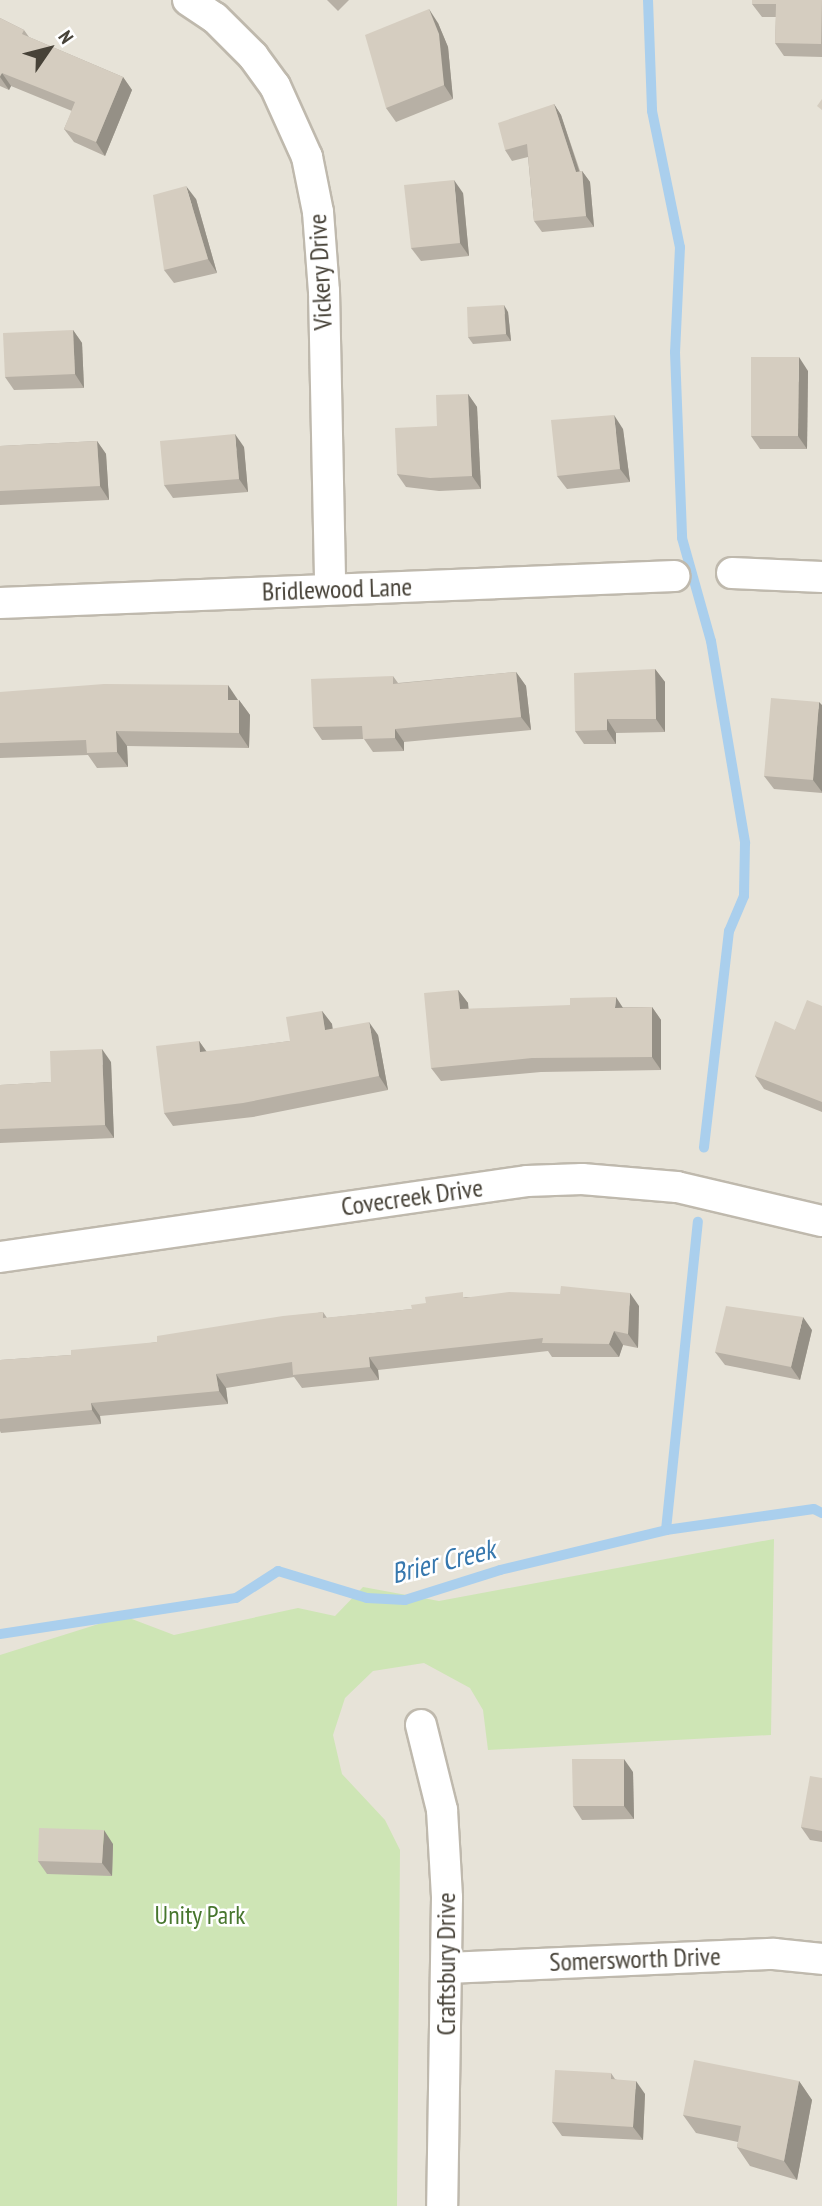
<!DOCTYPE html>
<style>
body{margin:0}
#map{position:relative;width:822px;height:2206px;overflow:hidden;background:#f4f1ea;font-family:"PT Sans Narrow",sans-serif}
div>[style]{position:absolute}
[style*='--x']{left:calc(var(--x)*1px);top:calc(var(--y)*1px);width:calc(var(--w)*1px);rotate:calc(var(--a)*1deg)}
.residential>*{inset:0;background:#e7e3d8}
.green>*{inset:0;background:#cee5b5}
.stream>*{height:10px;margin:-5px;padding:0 5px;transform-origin:5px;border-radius:5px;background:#aacfed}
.roads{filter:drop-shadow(2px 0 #bfb9ad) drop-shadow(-2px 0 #bfb9ad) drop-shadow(0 2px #bfb9ad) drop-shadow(0 -2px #bfb9ad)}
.minor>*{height:30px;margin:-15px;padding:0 15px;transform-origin:15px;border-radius:15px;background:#fff}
.wall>*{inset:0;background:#b7b0a5}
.shaded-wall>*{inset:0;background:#959086}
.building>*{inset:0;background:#d5cdc0}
span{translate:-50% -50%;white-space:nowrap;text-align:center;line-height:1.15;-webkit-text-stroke:5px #fff;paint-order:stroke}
.street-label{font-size:26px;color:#474238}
.park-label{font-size:26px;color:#47762e}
.water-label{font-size:28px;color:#3778ae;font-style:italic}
.north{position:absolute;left:14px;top:14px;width:70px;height:70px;-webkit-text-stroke:5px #fff;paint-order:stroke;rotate:55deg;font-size:19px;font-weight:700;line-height:28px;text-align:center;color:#474238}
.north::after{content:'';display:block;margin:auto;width:24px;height:32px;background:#474238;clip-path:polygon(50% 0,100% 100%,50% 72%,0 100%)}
</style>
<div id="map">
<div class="residential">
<div style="clip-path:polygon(0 0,822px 0,822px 2206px,0 2206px)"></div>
</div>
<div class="green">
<div style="clip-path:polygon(774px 1539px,771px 1735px,488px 1750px,483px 1710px,470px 1688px,424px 1663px,373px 1671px,345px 1698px,333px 1735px,342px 1774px,385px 1820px,400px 1850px,397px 2206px,0 2206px,0 1655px,124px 1616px,174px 1635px,298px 1608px,335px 1616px,363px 1587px,439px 1601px)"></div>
</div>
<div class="stream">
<div style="--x:648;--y:0;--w:111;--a:87.9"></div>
<div style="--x:652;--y:111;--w:139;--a:78.4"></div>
<div style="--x:680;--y:247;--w:105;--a:92.7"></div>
<div style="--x:675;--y:352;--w:186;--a:87.8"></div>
<div style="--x:682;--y:538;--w:107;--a:74.3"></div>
<div style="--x:711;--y:641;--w:205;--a:80.4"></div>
<div style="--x:745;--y:843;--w:53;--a:91.1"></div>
<div style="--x:744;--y:896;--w:38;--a:113"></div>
<div style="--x:729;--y:931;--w:218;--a:96.6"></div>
<div style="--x:666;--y:1530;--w:310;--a:-84.1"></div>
<div style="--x:0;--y:1634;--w:239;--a:-8.7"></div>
<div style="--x:236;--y:1598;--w:50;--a:-32.7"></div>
<div style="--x:278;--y:1571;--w:93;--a:16.9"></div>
<div style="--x:367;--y:1598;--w:38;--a:3"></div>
<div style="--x:405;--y:1600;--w:100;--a:-17.5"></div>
<div style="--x:500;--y:1570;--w:171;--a:-13.5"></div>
<div style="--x:666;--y:1530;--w:149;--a:-8.1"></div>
<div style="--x:814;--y:1509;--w:9;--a:27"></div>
</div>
<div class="roads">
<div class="minor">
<div style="--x:188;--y:0;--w:32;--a:34"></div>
<div style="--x:215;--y:18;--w:54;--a:45"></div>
<div style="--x:253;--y:56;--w:37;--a:54"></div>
<div style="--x:275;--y:86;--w:78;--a:65.7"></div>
<div style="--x:307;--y:157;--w:56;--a:78.7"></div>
<div style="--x:318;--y:212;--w:79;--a:85.7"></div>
<div style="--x:324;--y:291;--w:298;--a:88.8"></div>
<div style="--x:732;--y:573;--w:90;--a:2.5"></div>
<div style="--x:0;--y:603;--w:675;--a:-2.29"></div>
<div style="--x:0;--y:1257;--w:532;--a:-8.21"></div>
<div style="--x:527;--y:1181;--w:55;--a:-2.1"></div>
<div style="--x:582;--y:1179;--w:95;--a:4.8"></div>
<div style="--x:677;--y:1187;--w:149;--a:13.2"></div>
<div style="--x:421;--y:1725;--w:88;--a:76.1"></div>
<div style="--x:442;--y:1810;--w:88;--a:86.7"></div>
<div style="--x:447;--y:1898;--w:308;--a:90.9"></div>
<div style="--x:447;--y:1968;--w:327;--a:-2.5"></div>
<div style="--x:774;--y:1954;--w:48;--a:5.9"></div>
</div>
</div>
<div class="wall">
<div style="clip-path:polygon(327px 0,349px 0,338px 11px)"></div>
<div style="clip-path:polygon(822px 0,822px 57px,784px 56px,775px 43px,776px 17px,762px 17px,752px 4px)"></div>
<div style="clip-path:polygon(0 18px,24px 30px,29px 37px,123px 77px,132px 90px,105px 156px,74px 142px,64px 129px,72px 111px,11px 86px,9px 90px,0 86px)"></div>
<div style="clip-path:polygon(438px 23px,448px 47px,453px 99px,396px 122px,386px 108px)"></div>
<div style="clip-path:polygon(554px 104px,561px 115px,580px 171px,582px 171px,590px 182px,594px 227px,542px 232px,534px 221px,528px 157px,512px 161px,505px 150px)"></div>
<div style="clip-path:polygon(463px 193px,469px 256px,421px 261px,411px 248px)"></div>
<div style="clip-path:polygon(196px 199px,217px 273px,174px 283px,164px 270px)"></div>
<div style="clip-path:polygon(508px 312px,511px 341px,473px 344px,468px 337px)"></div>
<div style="clip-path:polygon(73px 330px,82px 343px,84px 388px,14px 390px,5px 377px)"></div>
<div style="clip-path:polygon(808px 371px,807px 449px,760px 449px,751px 436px)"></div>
<div style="clip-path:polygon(468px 394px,477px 407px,481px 489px,439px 491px,406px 487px,397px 474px,437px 426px)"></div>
<div style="clip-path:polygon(623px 429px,630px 482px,567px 489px,557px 476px)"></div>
<div style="clip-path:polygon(97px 441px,106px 454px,109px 500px,0 505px,0 446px)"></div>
<div style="clip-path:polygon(244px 447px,248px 492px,173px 498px,164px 485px)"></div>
<div style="clip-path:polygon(655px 669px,665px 682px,665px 732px,616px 733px,616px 744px,584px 744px,575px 731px)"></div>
<div style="clip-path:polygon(516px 672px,526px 686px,531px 730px,404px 742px,404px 751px,373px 752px,364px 739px,322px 740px,313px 727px,393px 676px,398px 683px)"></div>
<div style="clip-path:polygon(0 692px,239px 700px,250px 715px,249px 748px,127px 746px,128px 767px,97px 768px,88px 755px,0 758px)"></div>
<div style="clip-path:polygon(822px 705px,822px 793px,774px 789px,764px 776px)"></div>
<div style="clip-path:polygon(458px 990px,468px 1003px,468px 1009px,652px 1007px,661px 1020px,661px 1070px,541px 1072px,441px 1081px,431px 1068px)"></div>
<div style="clip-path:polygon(822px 1006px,822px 1112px,764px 1089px,755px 1076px,795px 1030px)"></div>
<div style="clip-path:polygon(322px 1011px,332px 1024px,332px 1029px,378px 1035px,388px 1090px,253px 1117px,173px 1126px,164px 1113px,199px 1041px,207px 1052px,290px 1041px)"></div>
<div style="clip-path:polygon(111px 1062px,114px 1138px,0 1143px,0 1085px,51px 1082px)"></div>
<div style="clip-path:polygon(466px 1297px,639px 1306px,638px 1348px,623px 1345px,619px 1357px,552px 1357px,548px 1351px,378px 1370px,379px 1380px,302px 1388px,294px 1377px,226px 1388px,228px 1404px,100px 1416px,101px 1424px,1px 1433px,0 1431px,0 1360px,71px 1355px,157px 1342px,323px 1312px,327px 1318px,412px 1309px)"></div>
<div style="clip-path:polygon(812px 1330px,800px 1380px,725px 1365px,715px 1352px)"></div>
<div style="clip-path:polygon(633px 1772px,634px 1819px,582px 1820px,573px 1806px)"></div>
<div style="clip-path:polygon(822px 1778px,822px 1842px,810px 1840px,801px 1827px)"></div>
<div style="clip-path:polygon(113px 1844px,112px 1876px,47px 1874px,38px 1861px)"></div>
<div style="clip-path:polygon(611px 2073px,615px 2079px,645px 2094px,643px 2140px,562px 2136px,552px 2122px)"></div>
<div style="clip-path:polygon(799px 2081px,812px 2100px,797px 2180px,750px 2166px,737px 2147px,738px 2142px,696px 2133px,683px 2115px)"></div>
</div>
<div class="shaded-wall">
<div style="clip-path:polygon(429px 9px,438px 23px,448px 47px,453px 99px,444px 85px)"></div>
<div style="clip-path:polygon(2px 73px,11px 86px,9px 90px,0 77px)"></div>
<div style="clip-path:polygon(123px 77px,132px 90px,105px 156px,96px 142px)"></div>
<div style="clip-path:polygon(554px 104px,561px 115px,583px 183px,582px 171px,590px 182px,594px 227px,586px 216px,576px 172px)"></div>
<div style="clip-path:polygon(454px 180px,463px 193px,469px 256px,460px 243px)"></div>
<div style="clip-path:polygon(186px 186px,196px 199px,217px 273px,208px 259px)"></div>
<div style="clip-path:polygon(504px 305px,508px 312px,511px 341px,506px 334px)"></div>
<div style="clip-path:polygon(73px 330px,82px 343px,84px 388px,75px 374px)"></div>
<div style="clip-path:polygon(799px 357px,808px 371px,807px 449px,798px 436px)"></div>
<div style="clip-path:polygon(468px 394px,477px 407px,481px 489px,472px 476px)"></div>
<div style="clip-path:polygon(614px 415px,623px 429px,630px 482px,620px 469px)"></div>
<div style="clip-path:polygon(235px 434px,244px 447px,248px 492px,239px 479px)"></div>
<div style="clip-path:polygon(97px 441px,106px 454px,109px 500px,100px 486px)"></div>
<div style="clip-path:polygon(655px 669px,665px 682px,665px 732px,656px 719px)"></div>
<div style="clip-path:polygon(516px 672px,526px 686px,531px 730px,521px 717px)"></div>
<div style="clip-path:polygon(228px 685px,238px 700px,228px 700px)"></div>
<div style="clip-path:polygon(239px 700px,250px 715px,249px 748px,239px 733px)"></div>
<div style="clip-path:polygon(819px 702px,822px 705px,822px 792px,813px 780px)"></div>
<div style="clip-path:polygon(607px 719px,616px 733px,616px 744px,607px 730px)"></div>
<div style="clip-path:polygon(395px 729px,404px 742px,404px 751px,395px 738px)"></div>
<div style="clip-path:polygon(116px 731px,127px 746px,128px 767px,117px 752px)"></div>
<div style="clip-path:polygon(458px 990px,468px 1003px,470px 1023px,460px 1009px)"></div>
<div style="clip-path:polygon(616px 997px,625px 1011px,615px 1008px)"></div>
<div style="clip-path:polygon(652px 1007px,661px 1020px,661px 1070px,652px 1057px)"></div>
<div style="clip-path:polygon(322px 1011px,332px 1024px,335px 1043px,325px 1030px)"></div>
<div style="clip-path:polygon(369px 1022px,378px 1035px,388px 1090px,379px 1076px)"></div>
<div style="clip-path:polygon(199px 1041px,208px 1054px,200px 1052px)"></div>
<div style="clip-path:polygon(102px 1049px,111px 1062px,114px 1138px,105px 1125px)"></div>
<div style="clip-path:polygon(630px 1293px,639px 1306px,638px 1348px,628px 1334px)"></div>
<div style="clip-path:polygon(803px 1317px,812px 1330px,800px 1380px,791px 1367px)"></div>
<div style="clip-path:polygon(614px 1331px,623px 1345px,619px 1357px,609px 1344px)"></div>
<div style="clip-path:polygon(369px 1357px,378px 1370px,379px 1380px,370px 1367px)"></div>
<div style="clip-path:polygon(216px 1374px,226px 1388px,228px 1404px,219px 1391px)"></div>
<div style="clip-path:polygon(91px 1403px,100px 1416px,101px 1424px,92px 1410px)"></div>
<div style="clip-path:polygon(624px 1759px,633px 1772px,634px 1819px,624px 1806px)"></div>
<div style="clip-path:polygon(104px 1830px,113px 1844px,112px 1876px,102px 1863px)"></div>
<div style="clip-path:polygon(636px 2081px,645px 2094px,643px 2140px,633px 2127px)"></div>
<div style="clip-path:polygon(799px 2081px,812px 2100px,797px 2180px,784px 2161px)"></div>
</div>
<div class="building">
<div style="clip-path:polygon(752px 0,822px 0,821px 44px,775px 43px,776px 4px,752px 4px)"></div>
<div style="clip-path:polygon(429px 9px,439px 34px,444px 85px,386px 108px,365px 35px)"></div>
<div style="clip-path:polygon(0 18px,24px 30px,22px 34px,123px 77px,96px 142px,64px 129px,75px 102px,2px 73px,0 76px)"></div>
<div style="clip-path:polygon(822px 99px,822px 110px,817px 106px)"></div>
<div style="clip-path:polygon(554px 104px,576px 172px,582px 171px,586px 216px,534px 221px,527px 144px,505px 150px,498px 123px)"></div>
<div style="clip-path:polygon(454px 180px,460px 243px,411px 248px,404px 185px)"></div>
<div style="clip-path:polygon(186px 186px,208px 259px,164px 270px,153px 195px)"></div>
<div style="clip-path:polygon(504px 305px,506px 334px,468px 337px,467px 307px)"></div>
<div style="clip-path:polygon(73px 330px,75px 374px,5px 377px,3px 333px)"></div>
<div style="clip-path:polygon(751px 357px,799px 357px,798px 436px,751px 436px)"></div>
<div style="clip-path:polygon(468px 394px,472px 476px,430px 478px,397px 474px,395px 428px,437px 426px,436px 395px)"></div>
<div style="clip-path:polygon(614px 415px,620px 469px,557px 476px,551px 420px)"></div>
<div style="clip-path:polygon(235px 434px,239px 479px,164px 485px,160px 441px)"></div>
<div style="clip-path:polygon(97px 441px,100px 486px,0 491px,0 446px)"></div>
<div style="clip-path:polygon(655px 669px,656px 719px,607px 719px,607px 730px,575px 731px,574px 673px)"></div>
<div style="clip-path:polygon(516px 672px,521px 717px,395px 729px,395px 738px,363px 739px,362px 726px,313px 727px,311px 679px,393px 676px,393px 684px)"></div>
<div style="clip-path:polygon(104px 684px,228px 685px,228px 700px,239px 700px,239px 733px,116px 731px,117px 752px,87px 753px,86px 740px,0 743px,0 692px)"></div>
<div style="clip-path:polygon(771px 698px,819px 702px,813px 780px,764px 776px)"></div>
<div style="clip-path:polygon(458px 990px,460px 1009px,570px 1005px,570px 998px,616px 997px,615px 1008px,652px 1007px,652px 1057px,532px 1058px,431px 1068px,424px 993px)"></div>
<div style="clip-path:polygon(807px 1000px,822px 1006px,822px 1102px,755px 1076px,775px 1021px,795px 1030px)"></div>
<div style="clip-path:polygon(322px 1011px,325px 1030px,369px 1022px,379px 1076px,243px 1103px,164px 1113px,156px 1046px,199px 1041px,200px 1052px,290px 1041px,286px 1017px)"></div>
<div style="clip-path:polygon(102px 1049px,105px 1125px,0 1129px,0 1085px,51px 1082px,50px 1051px)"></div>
<div style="clip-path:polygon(561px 1286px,630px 1293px,628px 1334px,614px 1331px,609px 1344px,542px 1343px,543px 1338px,369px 1357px,370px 1367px,293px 1375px,292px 1362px,216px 1374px,219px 1391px,91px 1403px,92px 1410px,0 1419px,0 1360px,71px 1355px,71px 1350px,157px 1342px,157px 1336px,283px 1316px,323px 1312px,323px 1318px,412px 1309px,411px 1305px,426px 1303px,425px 1297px,463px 1292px,463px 1298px,509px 1292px,560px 1294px)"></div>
<div style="clip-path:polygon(726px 1306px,803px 1317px,791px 1367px,715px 1352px)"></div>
<div style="clip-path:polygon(572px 1759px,624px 1759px,624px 1806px,573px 1806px)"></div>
<div style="clip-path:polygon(810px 1776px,822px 1778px,822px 1831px,801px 1827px)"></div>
<div style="clip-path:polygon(39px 1828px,104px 1830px,102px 1863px,38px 1861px)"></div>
<div style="clip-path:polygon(694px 2060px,799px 2081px,784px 2161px,737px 2147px,741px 2126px,683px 2115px)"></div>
<div style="clip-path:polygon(555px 2070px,611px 2073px,611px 2079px,636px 2081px,633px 2127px,552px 2122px)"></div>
</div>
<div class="street-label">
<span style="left:320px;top:272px;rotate:-93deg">Vickery Drive</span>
<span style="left:337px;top:589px;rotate:-2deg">Bridlewood Lane</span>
<span style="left:412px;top:1197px;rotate:-8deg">Covecreek Drive</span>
<span style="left:635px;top:1959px;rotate:-2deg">Somersworth Drive</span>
<span style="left:446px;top:1964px;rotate:-90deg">Craftsbury Drive</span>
</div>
<div class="park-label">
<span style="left:200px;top:1915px">Unity Park</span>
</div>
<div class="water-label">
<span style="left:443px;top:1561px;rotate:-14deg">Brier Creek</span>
</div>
<div class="north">N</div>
</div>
